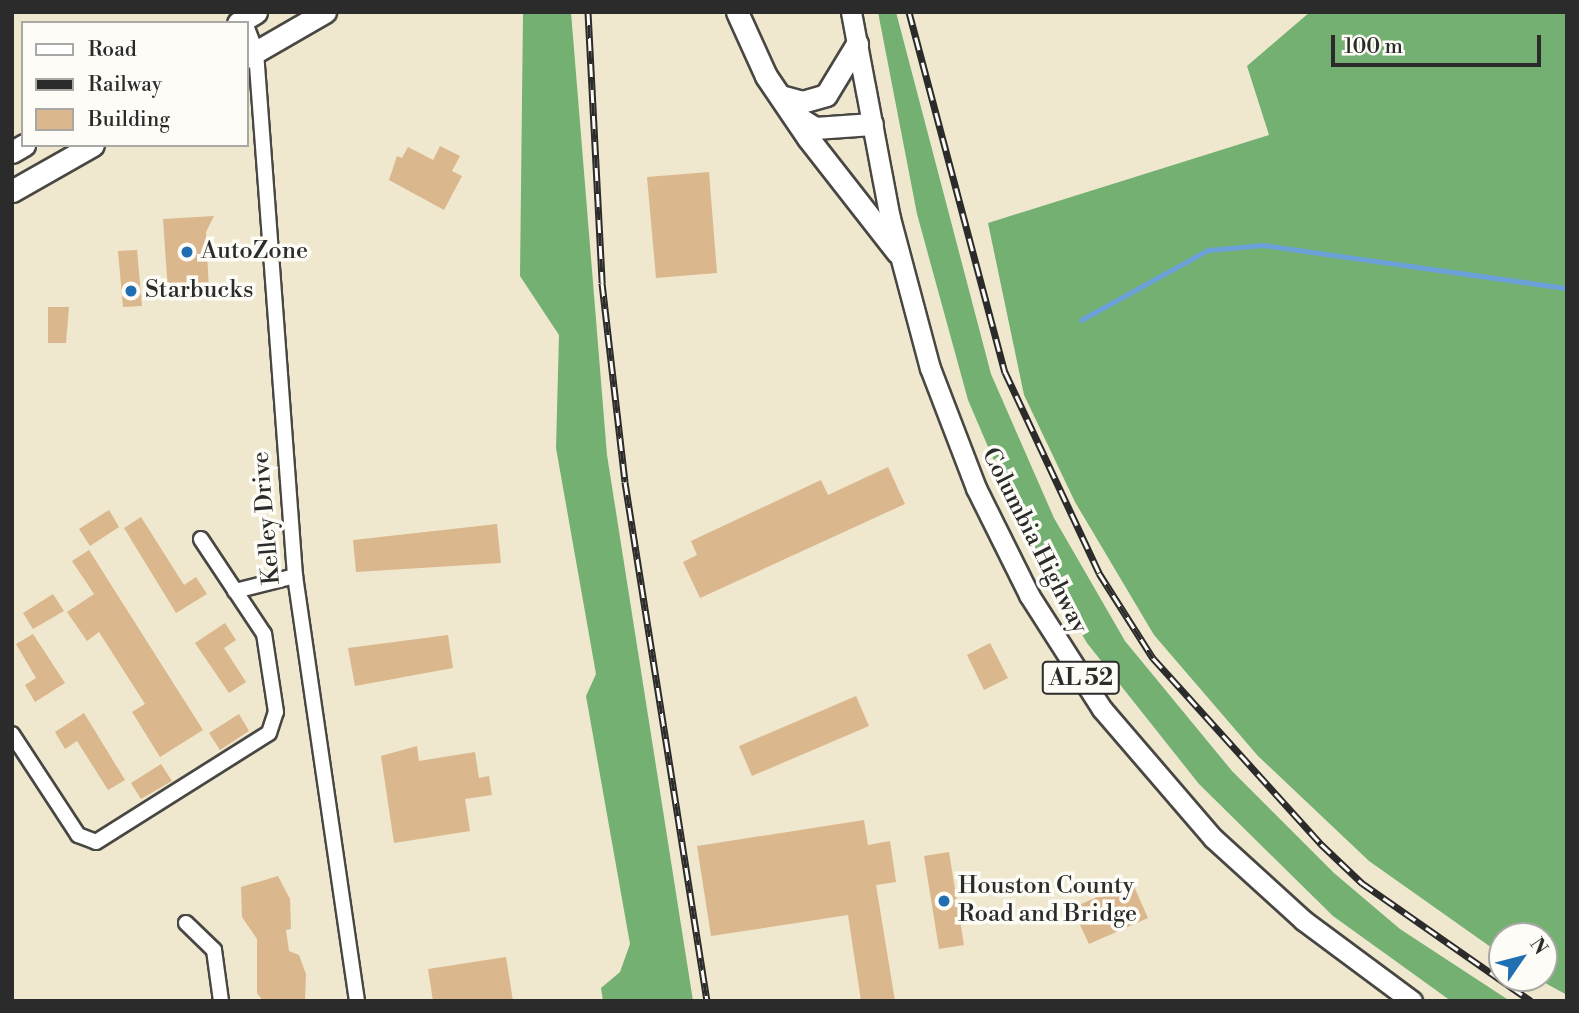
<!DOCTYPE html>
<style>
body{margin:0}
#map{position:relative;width:1579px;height:1013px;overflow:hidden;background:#efe8ce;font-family:"Libre Bodoni",serif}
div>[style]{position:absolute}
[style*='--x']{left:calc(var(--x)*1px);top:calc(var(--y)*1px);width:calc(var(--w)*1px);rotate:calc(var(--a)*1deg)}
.forest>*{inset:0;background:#73b072}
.stream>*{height:4.5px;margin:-2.25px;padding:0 2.25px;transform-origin:2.25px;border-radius:2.25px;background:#6da1d9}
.building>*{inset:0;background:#dab78c}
.roads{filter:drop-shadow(2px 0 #484743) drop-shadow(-2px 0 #484743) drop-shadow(0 2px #484743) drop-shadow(0 -2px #484743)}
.minor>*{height:14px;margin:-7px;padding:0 7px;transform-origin:7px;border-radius:7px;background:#fff}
.major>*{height:19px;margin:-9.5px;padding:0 9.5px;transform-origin:9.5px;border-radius:9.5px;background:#fff}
.highway>*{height:21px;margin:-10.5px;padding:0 10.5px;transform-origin:10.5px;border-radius:10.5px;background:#fff}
.rail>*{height:7px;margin-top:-3.5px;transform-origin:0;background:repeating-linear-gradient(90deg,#fdfcf7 0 13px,#2b2b2b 0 26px);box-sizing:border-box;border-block:2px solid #2b2b2b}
.dots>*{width:19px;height:19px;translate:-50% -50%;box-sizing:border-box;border:4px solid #fdfcf7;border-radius:50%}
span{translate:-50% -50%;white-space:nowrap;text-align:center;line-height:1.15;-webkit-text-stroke:7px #fdfcf7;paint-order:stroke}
.shield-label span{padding:2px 5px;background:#fdfcf7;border:2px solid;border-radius:5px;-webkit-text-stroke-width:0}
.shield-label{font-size:23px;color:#2b2b2b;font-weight:700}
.poi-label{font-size:24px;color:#2b2b2b}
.left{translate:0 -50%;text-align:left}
.street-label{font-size:24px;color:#2b2b2b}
.frame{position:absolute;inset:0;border:14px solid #2b2b2b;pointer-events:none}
.legend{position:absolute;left:21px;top:21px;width:228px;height:126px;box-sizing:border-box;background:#fdfcf7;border:2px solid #a9a8a5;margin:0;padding:9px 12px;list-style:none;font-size:21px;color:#2b2b2b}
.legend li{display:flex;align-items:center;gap:14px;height:35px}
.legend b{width:35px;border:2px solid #a9a8a5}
.north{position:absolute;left:1488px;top:922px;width:70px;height:70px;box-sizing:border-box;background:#fdfcf7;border:2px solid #a9a8a5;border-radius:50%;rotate:55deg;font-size:19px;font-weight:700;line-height:28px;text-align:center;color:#2b2b2b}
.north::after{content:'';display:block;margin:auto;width:24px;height:32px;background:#1f6fb2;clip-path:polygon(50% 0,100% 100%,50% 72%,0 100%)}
.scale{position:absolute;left:1331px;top:35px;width:210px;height:32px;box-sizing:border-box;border:4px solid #2b2b2b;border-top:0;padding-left:9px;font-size:21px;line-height:24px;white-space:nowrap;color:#2b2b2b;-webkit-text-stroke:5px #fdfcf7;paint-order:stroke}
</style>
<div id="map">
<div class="forest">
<div style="clip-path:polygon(523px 12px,571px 12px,607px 455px,693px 1001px,603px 1001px,601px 988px,620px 972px,630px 944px,586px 696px,596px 674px,556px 448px,559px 335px,520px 276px)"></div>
<div style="clip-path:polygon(878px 12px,896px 12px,991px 374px,1054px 518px,1125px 641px,1232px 771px,1334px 873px,1400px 929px,1510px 1001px,1451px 1001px,1333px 916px,1199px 784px,1087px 643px,1033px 552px,968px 400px,917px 214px)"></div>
<div style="clip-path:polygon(1310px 12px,1567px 12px,1567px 995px,1536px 978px,1544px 978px,1544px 936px,1502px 936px,1502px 955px,1369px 861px,1258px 756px,1154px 635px,1075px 502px,1024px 395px,988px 223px,1269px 135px,1247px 66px)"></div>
</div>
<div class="stream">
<div style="--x:1081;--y:320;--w:145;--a:-28.9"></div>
<div style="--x:1208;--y:250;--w:55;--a:-5.2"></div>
<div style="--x:1263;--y:245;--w:307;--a:8.1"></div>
</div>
<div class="building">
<div style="clip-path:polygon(440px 146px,460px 156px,452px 171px,462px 176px,444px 210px,389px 180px,397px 156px,402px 158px,408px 147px,433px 160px)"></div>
<div style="clip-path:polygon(709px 172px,717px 273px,656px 278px,647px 177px)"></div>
<div style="clip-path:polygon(214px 216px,206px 232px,209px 290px,168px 292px,163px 219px)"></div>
<div style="clip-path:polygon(137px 250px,142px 306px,123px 307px,118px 251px)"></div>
<div style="clip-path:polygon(48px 307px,69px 307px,66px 343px,48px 343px)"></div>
<div style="clip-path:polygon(888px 467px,905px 504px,700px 598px,683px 562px,697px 555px,691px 541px,821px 480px,828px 495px)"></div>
<div style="clip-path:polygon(109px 510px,119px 527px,90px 546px,79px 529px)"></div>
<div style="clip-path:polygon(141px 517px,184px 585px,196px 577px,207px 594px,176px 613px,124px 528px)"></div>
<div style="clip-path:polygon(497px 524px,501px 563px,356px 572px,353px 540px)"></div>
<div style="clip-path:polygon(89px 550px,203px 730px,160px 757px,132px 712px,145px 704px,99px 632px,87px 641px,67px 612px,94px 594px,72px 561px)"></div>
<div style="clip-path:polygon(53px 594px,64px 611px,33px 629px,23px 613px)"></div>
<div style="clip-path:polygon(225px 623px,236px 640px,224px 648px,246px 682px,229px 693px,195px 643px)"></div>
<div style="clip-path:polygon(33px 634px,65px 683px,35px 702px,25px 685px,36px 678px,16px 644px)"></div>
<div style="clip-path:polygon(448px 635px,453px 668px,355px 686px,348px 648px)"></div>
<div style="clip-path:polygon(990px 643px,1008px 678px,984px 690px,967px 655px)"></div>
<div style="clip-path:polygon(856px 696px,869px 726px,752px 776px,739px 746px)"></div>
<div style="clip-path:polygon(84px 713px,125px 780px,108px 790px,77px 741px,65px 749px,55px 732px)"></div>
<div style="clip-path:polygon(239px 714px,249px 731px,220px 750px,209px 733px)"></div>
<div style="clip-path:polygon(417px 746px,419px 761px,475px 752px,479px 778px,489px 776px,492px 795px,465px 799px,470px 831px,394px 843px,381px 756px)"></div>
<div style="clip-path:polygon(161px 764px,172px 781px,141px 799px,131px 783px)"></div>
<div style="clip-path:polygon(864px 820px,868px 845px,890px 841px,896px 882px,876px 885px,895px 1001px,861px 1001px,848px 915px,711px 936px,697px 846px)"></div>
<div style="clip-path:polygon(949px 852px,964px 945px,939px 949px,924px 856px)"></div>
<div style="clip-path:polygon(278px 876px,290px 899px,291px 929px,286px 930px,289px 951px,299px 955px,306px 974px,305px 1001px,263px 1001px,257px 993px,257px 939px,242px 917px,241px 887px)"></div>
<div style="clip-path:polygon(1132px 882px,1148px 918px,1089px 944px,1072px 908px)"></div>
<div style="clip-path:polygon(506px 957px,513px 1001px,433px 1001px,428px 969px)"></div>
</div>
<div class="roads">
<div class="minor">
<div style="--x:247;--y:28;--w:26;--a:69"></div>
<div style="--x:256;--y:52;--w:525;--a:85.74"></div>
<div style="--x:295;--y:576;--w:429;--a:81.7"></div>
<div style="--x:235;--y:591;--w:62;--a:-14"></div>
<div style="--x:12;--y:734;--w:121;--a:56.8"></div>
<div style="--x:78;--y:835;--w:19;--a:21"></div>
<div style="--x:96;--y:842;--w:204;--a:-32.2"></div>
<div style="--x:269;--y:733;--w:22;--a:-72"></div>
<div style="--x:276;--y:712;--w:79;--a:-98.7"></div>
<div style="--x:264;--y:634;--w:114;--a:-123.6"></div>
<div style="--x:186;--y:923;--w:39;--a:44"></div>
<div style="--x:214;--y:950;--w:51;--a:82.2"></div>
</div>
<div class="major">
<div style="--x:851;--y:12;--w:210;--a:79.3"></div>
<div style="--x:890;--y:218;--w:155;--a:75.1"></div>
<div style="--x:930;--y:368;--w:129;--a:69"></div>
<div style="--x:976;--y:488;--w:119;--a:63.6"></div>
<div style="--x:1029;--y:595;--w:135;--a:57.4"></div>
<div style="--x:1102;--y:709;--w:170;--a:49.3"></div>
<div style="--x:1213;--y:838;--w:122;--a:42.3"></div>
<div style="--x:1303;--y:920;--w:136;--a:36.6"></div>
</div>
<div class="highway">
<div style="--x:737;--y:12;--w:70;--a:65.6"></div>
<div style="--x:766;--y:76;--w:75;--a:55.9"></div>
<div style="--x:808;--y:138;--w:146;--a:52"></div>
<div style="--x:238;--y:23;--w:21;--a:-31"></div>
<div style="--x:247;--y:57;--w:90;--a:-30"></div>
<div style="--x:780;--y:96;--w:23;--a:15"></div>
<div style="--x:802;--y:102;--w:25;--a:-16"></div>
<div style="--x:826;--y:95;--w:60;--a:-58.7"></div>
<div style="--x:794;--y:115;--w:25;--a:32"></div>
<div style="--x:815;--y:128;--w:57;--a:-4"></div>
<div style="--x:12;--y:152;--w:14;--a:-30"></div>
<div style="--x:12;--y:191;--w:93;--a:-29.6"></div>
</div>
</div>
<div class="rail">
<div style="--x:588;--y:12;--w:271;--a:87"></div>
<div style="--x:602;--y:283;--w:200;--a:83.4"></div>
<div style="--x:625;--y:482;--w:525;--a:81.02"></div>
<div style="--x:909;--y:12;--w:373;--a:75.1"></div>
<div style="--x:1005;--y:372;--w:222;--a:64.9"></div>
<div style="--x:1099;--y:573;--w:101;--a:57.6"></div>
<div style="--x:1153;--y:658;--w:251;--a:47.9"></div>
<div style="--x:1321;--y:844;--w:57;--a:43.6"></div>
<div style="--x:1362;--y:883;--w:206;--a:34.9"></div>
</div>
<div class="dots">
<div style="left:187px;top:252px;background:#1f6fb2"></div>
<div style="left:131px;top:291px;background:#1f6fb2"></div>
<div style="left:944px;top:901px;background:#1f6fb2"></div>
</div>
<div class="shield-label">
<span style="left:1081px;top:678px">AL 52</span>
</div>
<div class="poi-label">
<span class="left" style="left:201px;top:252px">AutoZone</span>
<span class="left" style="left:145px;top:291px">Starbucks</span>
<span class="left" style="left:958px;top:901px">Houston County<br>Road and Bridge</span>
</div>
<div class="street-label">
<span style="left:267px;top:518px;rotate:-95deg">Kelley Drive</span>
<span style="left:1034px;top:541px;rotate:63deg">Columbia Highway</span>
</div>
<div class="frame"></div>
<ul class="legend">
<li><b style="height:9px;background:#fff"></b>Road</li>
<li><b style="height:9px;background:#2b2b2b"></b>Railway</li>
<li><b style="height:19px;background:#dab78c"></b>Building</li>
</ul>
<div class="north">N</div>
<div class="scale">100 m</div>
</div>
